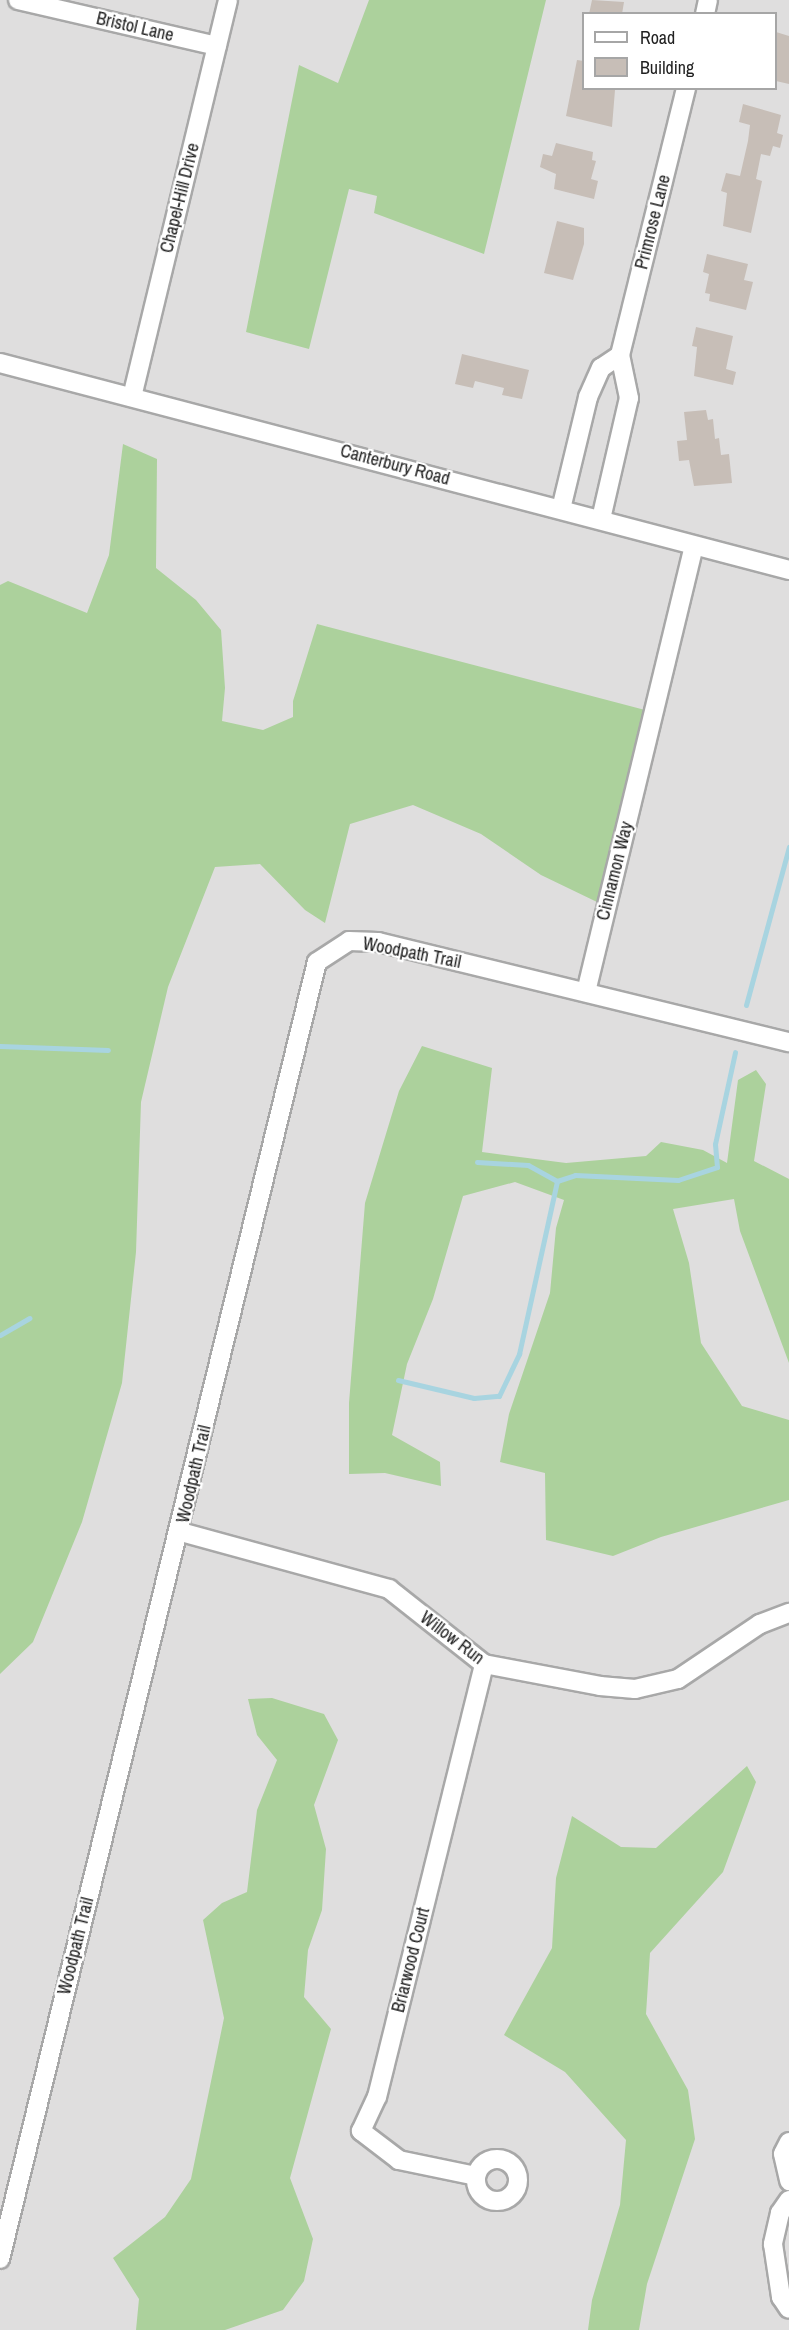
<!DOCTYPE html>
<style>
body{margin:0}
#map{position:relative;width:789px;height:2330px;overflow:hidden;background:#f2eee8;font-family:"Archivo Narrow",sans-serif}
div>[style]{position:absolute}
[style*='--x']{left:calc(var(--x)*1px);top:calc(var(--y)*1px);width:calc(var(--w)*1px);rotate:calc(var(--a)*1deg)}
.residential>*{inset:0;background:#dfdede}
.forest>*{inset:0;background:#acd19c}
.stream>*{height:5px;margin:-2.5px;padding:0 2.5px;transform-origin:2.5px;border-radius:2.5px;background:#a8d4e0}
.building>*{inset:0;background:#c7beb7}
.roads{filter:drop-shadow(2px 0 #a8a8a8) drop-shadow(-2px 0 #a8a8a8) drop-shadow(0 2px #a8a8a8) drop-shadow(0 -2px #a8a8a8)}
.minor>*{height:18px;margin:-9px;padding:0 9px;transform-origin:9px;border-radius:9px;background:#fff}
.minor>.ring{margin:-9px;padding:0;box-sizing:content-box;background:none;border:18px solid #fff;border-radius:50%}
span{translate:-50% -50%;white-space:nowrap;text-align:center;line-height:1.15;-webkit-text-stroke:4.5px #fff;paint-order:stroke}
.street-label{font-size:18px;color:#212121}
.legend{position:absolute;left:582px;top:12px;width:195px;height:78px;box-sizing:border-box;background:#fff;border:2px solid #a6a6a6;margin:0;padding:8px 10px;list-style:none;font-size:18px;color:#212121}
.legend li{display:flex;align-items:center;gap:12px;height:30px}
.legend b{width:30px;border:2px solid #a6a6a6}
</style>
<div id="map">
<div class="residential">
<div style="clip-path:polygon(evenodd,0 0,789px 0,789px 565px,0 354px,0 0,584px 14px,776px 14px,776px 88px,584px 88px,584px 14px)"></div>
<div style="clip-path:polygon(0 372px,789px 581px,789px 2330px,0 2330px)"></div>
</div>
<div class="forest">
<div style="clip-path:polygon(369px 0,546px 0,484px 254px,374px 213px,377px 196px,349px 189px,309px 349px,246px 332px,299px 65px,338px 83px)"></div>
<div style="clip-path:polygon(123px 444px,157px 459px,156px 568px,196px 600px,221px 630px,225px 688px,222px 721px,263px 730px,293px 717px,293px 701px,317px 624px,645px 710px,597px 902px,541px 875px,481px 834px,413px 805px,350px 824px,325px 923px,305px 910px,260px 864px,215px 867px,168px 987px,141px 1102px,136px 1252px,122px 1383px,82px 1522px,33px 1642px,0 1674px,0 585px,8px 581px,87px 613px,109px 555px)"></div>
<div style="clip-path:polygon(422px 1046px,492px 1068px,482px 1152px,566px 1163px,646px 1156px,661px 1142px,703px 1150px,727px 1163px,738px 1080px,756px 1070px,766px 1084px,754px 1161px,789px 1179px,789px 1363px,740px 1231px,734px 1199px,673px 1209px,689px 1263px,701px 1343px,742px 1406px,789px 1420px,789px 1500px,661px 1537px,613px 1556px,546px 1540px,545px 1473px,500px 1462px,509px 1414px,550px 1293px,556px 1228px,564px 1200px,515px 1182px,463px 1196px,433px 1299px,407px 1364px,392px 1435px,440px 1462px,441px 1486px,385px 1473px,349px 1474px,349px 1403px,365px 1203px,399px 1091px)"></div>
<div style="clip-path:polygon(272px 1698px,324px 1714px,338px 1740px,314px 1805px,326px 1849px,322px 1910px,308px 1950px,304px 1997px,331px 2029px,290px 2178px,313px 2239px,304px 2281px,283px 2310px,225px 2330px,136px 2330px,139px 2299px,113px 2258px,165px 2217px,191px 2179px,224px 2018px,203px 1920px,222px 1903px,247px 1892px,257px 1810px,277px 1760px,257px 1735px,248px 1699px)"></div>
<div style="clip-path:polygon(747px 1766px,756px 1782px,723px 1872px,650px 1953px,646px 2014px,688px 2090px,695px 2139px,647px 2284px,639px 2330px,588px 2330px,592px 2300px,620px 2205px,626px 2140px,565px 2072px,504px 2035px,552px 1948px,556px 1878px,572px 1816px,621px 1847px,656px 1848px)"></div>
</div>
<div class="stream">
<div style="--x:746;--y:1005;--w:164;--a:-74.8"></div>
<div style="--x:0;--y:1046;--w:108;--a:2.1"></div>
<div style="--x:477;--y:1162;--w:51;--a:3.4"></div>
<div style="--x:528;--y:1165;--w:33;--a:29"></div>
<div style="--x:0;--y:1335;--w:34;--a:-30"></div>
<div style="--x:398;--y:1380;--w:78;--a:13.3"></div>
<div style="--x:474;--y:1398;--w:25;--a:-5"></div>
<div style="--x:499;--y:1396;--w:47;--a:-64.5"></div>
<div style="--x:519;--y:1354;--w:177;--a:-77.6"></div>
<div style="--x:557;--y:1181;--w:19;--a:-18"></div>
<div style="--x:575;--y:1175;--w:103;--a:2.8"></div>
<div style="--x:678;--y:1180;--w:41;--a:-18.4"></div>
<div style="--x:717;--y:1167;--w:23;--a:-95"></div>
<div style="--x:715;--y:1144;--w:94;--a:-77.7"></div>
</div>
<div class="building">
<div style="clip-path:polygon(592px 0,624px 2px,622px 14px,589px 14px)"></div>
<div style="clip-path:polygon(776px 32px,789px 36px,789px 84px,776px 81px)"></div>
<div style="clip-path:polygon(577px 60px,584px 61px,584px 88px,615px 90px,612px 127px,566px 116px)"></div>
<div style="clip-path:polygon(743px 104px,781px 115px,777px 133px,783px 135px,780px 148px,773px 146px,770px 156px,761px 154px,756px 179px,762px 181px,751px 233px,723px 226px,727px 193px,721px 191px,726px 173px,740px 176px,748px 141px,750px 125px,739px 122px)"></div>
<div style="clip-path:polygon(556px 143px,593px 152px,592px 160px,596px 161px,591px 179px,598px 181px,594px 199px,554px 189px,556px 174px,540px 167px,543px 154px,552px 156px)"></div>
<div style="clip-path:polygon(557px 221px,584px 228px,584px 244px,573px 280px,544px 273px)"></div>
<div style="clip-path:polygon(707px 254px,748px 264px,744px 280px,753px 282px,746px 310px,709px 301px,710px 294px,705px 293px,709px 274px,703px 272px)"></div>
<div style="clip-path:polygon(696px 327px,733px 336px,726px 369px,736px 372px,733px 385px,694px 376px,697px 347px,692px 346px)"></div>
<div style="clip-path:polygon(462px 354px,529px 370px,522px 399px,502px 395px,504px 388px,475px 381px,473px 388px,455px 384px)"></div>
<div style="clip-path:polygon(706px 410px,708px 420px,713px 419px,715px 439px,719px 438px,721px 455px,729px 454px,732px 483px,694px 486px,689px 460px,679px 461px,677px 441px,687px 440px,684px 412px)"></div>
</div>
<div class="roads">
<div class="minor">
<div style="--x:18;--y:0;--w:204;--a:13"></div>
<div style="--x:705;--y:14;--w:14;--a:-78"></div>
<div style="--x:0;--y:363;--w:816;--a:14.7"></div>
<div style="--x:132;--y:397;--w:408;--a:-76.4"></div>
<div style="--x:561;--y:509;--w:115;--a:-76.4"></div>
<div style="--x:588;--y:397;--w:32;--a:-66"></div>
<div style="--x:601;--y:368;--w:23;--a:-34"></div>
<div style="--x:601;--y:519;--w:124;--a:-77"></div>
<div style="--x:629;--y:398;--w:44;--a:-101.8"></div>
<div style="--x:620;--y:355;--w:275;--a:-76.1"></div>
<div style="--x:586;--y:992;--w:459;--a:-76.4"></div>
<div style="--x:181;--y:1532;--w:216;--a:15.3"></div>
<div style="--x:389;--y:1589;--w:121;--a:38.3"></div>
<div style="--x:484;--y:1664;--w:118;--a:10.7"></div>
<div style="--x:600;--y:1686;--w:35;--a:5"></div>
<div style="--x:635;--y:1689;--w:44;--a:-13.1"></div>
<div style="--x:678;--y:1679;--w:99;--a:-33.9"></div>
<div style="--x:760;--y:1624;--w:31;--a:-21"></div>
<div style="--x:789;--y:2142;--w:13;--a:117"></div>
<div style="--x:783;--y:2154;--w:28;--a:77"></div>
<div class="ring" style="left:476px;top:2159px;width:24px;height:24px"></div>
<div style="--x:476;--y:2176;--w:79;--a:-168.3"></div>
<div style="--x:399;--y:2160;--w:48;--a:-142.7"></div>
<div style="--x:361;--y:2131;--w:38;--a:-65"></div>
<div style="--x:377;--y:2097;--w:446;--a:-76.1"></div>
<div style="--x:789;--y:2200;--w:16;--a:125"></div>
<div style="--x:780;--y:2213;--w:32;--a:103"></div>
<div style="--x:773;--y:2244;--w:54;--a:81.4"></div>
<div style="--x:781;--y:2297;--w:14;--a:56"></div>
<div style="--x:0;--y:2259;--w:1335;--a:-76.27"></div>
<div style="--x:317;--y:962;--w:38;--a:-33"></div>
<div style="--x:349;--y:941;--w:29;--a:2"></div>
<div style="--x:378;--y:942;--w:423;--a:13.7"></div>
</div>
</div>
<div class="street-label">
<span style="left:135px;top:27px;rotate:13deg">Bristol Lane</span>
<span style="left:180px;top:198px;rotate:-76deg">Chapel-Hill Drive</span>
<span style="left:653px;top:222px;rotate:-76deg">Primrose Lane</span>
<span style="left:395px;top:465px;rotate:15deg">Canterbury Road</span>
<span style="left:615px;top:871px;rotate:-76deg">Cinnamon Way</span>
<span style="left:412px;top:953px;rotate:11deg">Woodpath Trail</span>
<span style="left:194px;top:1474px;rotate:-77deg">Woodpath Trail</span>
<span style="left:452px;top:1638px;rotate:37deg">Willow Run</span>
<span style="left:76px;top:1946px;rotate:-76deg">Woodpath Trail</span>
<span style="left:411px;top:1960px;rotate:-76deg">Briarwood Court</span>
</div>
<ul class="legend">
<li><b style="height:8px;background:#fff"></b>Road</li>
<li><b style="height:16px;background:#c7beb7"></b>Building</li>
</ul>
</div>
